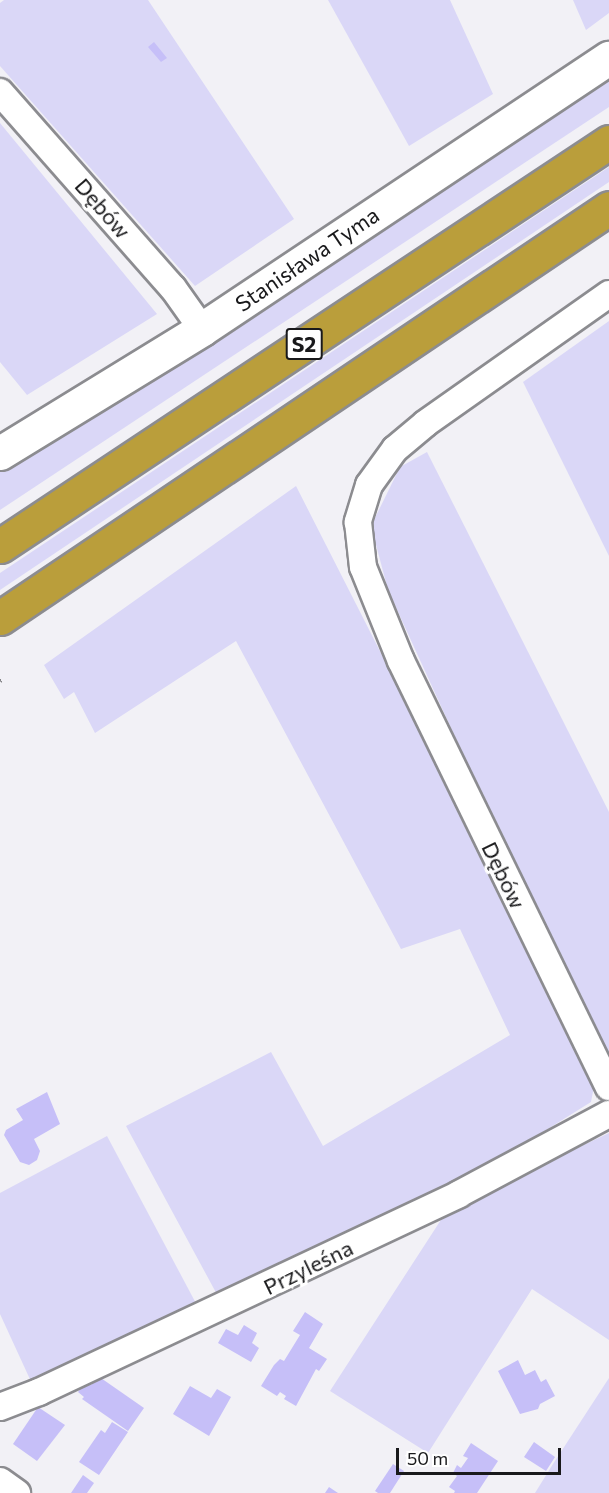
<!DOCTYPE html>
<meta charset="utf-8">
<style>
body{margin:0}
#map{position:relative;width:609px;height:1493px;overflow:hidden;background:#f2f1f6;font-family:Commissioner,sans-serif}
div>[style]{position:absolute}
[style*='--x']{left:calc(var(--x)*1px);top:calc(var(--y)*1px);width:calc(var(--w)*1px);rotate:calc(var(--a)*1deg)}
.green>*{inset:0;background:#dad7f7}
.building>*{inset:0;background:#c6bff8}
.path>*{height:4px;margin-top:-2px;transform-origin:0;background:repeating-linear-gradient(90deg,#848487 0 1.5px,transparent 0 6px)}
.roads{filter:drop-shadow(2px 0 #8c8c90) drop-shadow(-2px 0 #8c8c90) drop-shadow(0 2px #8c8c90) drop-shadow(0 -2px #8c8c90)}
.street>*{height:26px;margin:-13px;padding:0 13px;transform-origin:13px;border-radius:13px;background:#fff}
.secondary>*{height:33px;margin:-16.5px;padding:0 16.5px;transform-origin:16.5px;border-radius:16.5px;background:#fff}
.highway>*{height:33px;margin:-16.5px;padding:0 16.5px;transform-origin:16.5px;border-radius:16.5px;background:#ba9e3b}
span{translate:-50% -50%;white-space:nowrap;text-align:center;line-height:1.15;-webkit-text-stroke:6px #fff;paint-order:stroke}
.shield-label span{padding:2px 4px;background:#fff;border:2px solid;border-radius:4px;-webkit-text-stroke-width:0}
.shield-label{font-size:21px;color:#19191b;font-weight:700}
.street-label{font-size:22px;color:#19191b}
.scale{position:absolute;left:396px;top:1448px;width:165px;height:27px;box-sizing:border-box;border:3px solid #19191b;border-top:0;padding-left:8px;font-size:18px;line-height:21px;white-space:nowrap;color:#19191b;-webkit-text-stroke:4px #fff;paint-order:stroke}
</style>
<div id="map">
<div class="green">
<div style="clip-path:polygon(4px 0,148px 0,294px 219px,195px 286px,0 66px,0 3px)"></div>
<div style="clip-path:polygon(328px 0,450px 0,493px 94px,409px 146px)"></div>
<div style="clip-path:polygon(573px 0,609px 0,609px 13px,586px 30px)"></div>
<div style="clip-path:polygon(609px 66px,609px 107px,0 510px,0 464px)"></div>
<div style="clip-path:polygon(0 123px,157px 314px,27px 395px,0 362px)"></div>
<div style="clip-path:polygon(609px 167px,609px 182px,0 590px,0 573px)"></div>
<div style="clip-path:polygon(609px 321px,609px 556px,523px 382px)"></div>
<div style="clip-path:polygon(427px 452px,609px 812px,609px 1056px,597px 1048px,388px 590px,371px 526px,400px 467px)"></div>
<div style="clip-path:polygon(296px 486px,596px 1076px,591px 1102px,453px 1188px,220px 1300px,126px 1126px,271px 1052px,323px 1146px,510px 1035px,460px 929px,401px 949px,236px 641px,95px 733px,74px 692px,64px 699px,44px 665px)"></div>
<div style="clip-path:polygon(609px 1133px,609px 1340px,532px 1289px,428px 1453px,330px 1391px,448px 1209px)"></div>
<div style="clip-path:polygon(107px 1136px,199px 1309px,34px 1388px,0 1314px,0 1193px)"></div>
<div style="clip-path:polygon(609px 1378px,609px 1493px,535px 1493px,553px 1464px)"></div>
</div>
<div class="building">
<div style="clip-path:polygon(154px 42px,167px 58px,161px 62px,148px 47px)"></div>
<div style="clip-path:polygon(47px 1092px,60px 1124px,34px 1139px,40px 1151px,37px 1160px,29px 1165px,20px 1162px,4px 1135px,6px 1130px,23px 1120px,16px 1109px)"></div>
<div style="clip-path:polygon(305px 1312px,323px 1324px,309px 1348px,327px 1359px,319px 1371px,316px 1369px,296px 1406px,284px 1399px,286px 1396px,280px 1392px,277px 1396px,261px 1386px,274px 1365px,280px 1359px,284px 1361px,300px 1335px,293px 1331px)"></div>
<div style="clip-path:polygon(244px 1325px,257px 1333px,252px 1343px,259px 1348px,251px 1362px,218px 1343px,226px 1329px,238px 1335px)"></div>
<div style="clip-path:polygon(518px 1360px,525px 1375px,535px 1370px,541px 1382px,546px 1379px,555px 1396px,540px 1404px,538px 1409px,520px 1414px,498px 1371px)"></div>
<div style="clip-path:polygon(98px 1376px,144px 1408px,128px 1431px,82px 1399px,84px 1397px,78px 1392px,86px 1381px,91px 1385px)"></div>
<div style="clip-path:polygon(190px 1386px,211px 1398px,217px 1389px,231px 1397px,209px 1436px,173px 1414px)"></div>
<div style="clip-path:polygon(38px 1407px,65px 1425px,37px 1461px,13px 1444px)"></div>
<div style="clip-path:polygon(112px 1422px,128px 1432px,99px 1475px,79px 1462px,101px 1430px,105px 1433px)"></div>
<div style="clip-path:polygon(534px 1442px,555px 1457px,546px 1471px,524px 1457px)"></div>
<div style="clip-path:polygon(471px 1443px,498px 1461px,477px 1493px,454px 1493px,455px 1491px,449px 1487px,457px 1476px,453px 1473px,457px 1465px,461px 1468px,468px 1458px,463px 1456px)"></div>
<div style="clip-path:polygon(393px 1464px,404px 1471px,390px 1493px,378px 1493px,375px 1491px)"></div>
<div style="clip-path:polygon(83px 1475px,94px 1483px,87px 1493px,71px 1493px)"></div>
<div style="clip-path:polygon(329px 1487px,338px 1493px,325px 1493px)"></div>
</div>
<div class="path">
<div style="--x:0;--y:681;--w:4;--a:-34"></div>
</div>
<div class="roads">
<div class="street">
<div style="--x:0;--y:92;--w:261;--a:48.6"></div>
<div style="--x:173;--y:288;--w:50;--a:54.7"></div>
<div style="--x:609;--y:294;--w:225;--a:144.8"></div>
<div style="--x:425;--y:424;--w:39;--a:140"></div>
<div style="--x:395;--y:449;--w:44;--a:125.8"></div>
<div style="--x:369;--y:485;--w:39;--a:107"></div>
<div style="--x:358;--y:522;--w:45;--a:83.7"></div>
<div style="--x:363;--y:567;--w:101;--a:68"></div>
<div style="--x:401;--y:661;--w:474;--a:64"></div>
<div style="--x:0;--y:1407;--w:42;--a:-21"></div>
<div style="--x:39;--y:1392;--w:464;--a:-25.2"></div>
<div style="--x:459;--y:1194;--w:170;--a:-28.1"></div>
<div style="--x:0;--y:1481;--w:21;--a:35"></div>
</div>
<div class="secondary">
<div style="--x:0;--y:453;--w:237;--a:-31.5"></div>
<div style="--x:202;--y:329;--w:489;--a:-33.7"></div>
</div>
<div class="highway">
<div style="--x:0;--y:546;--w:731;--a:-33.56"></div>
<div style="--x:0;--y:618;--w:734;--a:-33.95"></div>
</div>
</div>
<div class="shield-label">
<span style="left:304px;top:344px">S2</span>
</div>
<div class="street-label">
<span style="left:103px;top:208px;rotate:49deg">Dębów</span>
<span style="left:307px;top:259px;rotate:-34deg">Stanisława Tyma</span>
<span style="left:504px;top:875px;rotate:64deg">Dębów</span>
<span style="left:308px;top:1267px;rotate:-26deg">Przyleśna</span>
</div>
<div class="scale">50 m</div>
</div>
